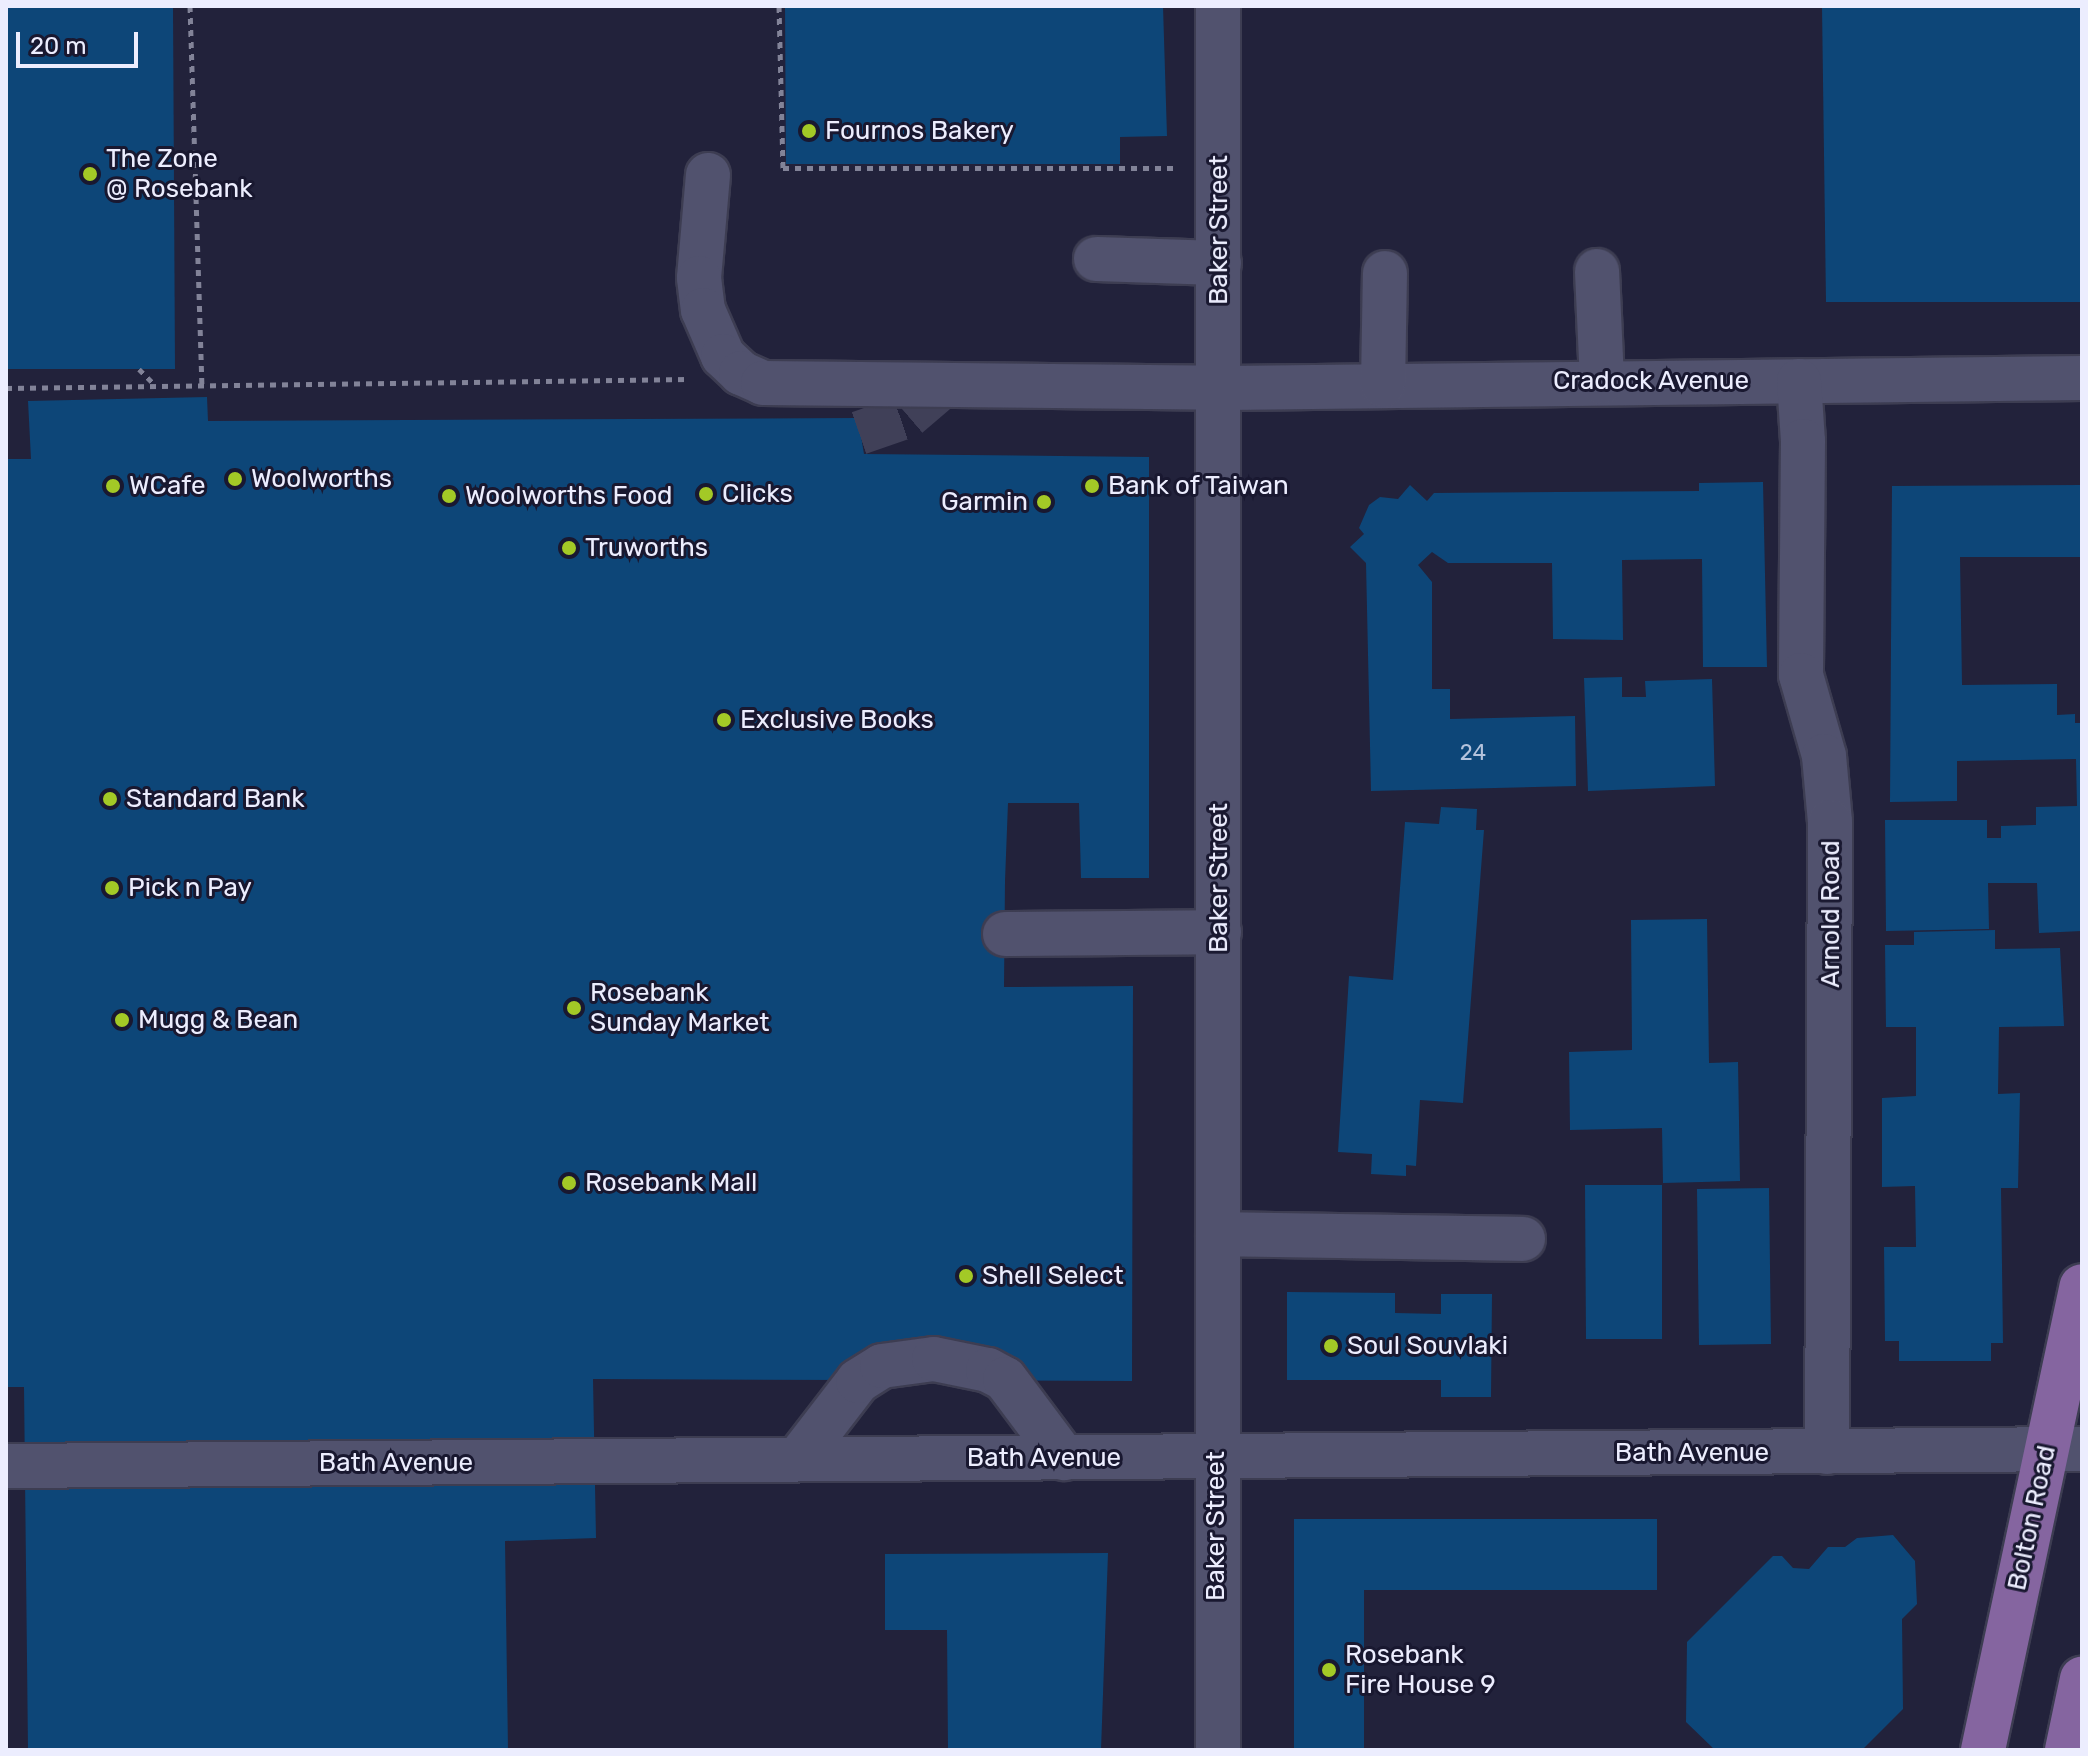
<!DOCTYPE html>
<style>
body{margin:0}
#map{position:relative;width:2088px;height:1756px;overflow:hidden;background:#22223b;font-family:Rubik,sans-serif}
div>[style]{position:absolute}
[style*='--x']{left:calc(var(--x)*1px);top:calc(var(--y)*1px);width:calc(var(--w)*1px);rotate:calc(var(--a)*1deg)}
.building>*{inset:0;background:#0d4678}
.minor-tunnel>*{height:44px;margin-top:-22px;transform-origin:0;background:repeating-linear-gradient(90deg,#404058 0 44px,transparent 0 66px)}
.path>*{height:5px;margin-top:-2.5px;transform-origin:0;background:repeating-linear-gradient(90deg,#828398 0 6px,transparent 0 12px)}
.roads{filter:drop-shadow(2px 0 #3d3d52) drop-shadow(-2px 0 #3d3d52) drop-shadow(0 2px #3d3d52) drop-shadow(0 -2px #3d3d52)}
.minor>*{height:44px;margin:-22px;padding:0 22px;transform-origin:22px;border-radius:22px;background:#51526e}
.major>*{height:44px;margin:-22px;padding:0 22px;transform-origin:22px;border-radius:22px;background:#8565a0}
.dots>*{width:22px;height:22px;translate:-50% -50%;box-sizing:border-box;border:4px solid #191830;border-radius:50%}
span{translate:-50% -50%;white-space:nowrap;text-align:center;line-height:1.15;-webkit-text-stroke:6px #191830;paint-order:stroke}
.number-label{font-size:22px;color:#b4c3dc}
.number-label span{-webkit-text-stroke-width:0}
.poi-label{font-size:26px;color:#ecedfe}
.left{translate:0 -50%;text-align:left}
.right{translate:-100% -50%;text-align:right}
.street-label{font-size:26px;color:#ecedfe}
.frame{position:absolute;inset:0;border:8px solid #ecedfe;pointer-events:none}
.scale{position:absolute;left:16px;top:32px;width:122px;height:36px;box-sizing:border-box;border:4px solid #ecedfe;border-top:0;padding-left:10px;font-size:24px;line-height:28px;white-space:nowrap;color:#ecedfe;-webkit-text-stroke:6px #191830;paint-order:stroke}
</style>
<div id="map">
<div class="building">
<div style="clip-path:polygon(6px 6px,173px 6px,175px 369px,6px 369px)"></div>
<div style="clip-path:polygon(785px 6px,1163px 6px,1167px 136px,1120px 137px,1120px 164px,786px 164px)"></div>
<div style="clip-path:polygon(1822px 6px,2082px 6px,2082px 302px,1826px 302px)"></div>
<div style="clip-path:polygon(207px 397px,208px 421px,858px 418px,864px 454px,1149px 457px,1149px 878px,1081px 878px,1079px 803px,1008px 803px,1005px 881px,1004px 987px,1133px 986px,1132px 1381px,593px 1379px,596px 1538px,505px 1541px,508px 1750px,28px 1750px,24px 1387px,6px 1387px,6px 459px,31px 459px,28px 401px)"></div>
<div style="clip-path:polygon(1763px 482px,1767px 667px,1703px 667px,1702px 559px,1622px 560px,1623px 640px,1553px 639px,1552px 563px,1448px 563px,1432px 552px,1418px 565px,1432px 582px,1432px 689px,1450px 689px,1450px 719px,1575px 716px,1576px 786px,1371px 791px,1366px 563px,1350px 547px,1364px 534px,1359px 528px,1369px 505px,1380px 497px,1398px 499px,1410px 485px,1427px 501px,1434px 493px,1699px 491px,1699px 483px)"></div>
<div style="clip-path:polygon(2082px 485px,2082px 557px,1960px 557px,1962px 685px,2057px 684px,2057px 715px,2075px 714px,2075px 723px,2082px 723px,2082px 931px,2039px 933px,2037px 883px,1988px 883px,1989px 929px,1886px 931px,1885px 820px,1987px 820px,1987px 838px,2001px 838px,2001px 826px,2036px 825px,2036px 807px,2077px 806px,2076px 759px,1957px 761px,1957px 801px,1890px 802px,1892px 486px)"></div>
<div style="clip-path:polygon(1622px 677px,1622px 697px,1646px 697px,1645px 681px,1712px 679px,1715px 786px,1588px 791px,1584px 678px)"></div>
<div style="clip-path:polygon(1441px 807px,1477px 809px,1476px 830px,1484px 830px,1463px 1103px,1420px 1100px,1416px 1166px,1406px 1165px,1406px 1176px,1371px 1174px,1372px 1154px,1338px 1152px,1349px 976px,1393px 980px,1405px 822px,1439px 824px)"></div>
<div style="clip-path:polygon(1707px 919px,1709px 1063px,1738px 1062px,1740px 1181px,1663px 1183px,1662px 1128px,1570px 1130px,1569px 1052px,1632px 1050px,1631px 920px)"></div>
<div style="clip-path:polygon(1995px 930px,1995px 949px,2060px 948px,2064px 1026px,1999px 1027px,1998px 1094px,2020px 1093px,2018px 1188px,2001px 1188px,2003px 1343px,1991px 1343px,1991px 1361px,1899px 1361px,1899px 1341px,1885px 1341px,1884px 1247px,1916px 1247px,1915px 1186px,1882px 1187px,1882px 1098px,1916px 1096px,1916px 1027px,1886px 1027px,1885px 945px,1914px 945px,1914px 932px)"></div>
<div style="clip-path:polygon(1585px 1185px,1662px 1185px,1662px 1339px,1586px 1339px)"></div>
<div style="clip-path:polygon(1769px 1188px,1771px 1344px,1699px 1345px,1697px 1189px)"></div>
<div style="clip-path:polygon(1287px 1292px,1395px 1293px,1395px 1313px,1441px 1314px,1441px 1294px,1492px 1294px,1491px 1397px,1441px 1397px,1441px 1380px,1287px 1380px)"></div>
<div style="clip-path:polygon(1294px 1519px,1657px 1519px,1657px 1590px,1364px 1590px,1364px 1750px,1294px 1750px)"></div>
<div style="clip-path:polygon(1893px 1535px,1915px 1561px,1917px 1604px,1902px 1619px,1903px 1709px,1862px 1750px,1715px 1750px,1686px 1722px,1687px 1642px,1773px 1556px,1782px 1556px,1793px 1568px,1809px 1569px,1828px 1547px,1845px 1547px,1857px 1538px)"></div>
<div style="clip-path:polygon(1108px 1553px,1101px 1750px,948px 1750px,947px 1630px,885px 1630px,885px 1554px)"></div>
</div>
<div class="minor-tunnel">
<div style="--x:859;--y:433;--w:52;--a:-19.1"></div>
<div style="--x:908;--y:416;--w:45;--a:-40.5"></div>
</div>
<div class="path">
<div style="--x:190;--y:6;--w:378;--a:88.2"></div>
<div style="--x:779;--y:6;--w:162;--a:88.6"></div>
<div style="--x:783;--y:168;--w:390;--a:0"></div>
<div style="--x:139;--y:369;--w:23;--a:45"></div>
<div style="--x:6;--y:388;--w:683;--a:-0.75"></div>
</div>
<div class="roads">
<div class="minor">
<div style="--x:708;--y:175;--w:103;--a:95"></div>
<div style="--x:699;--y:278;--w:32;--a:83"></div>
<div style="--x:703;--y:310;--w:50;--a:66.5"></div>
<div style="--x:723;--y:356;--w:25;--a:43"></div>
<div style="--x:741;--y:373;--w:24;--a:24"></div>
<div style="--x:763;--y:383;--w:457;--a:0.6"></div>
<div style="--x:1220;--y:388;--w:862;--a:-0.66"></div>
<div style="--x:1096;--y:259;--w:123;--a:1.9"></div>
<div style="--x:1597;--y:271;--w:111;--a:87.4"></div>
<div style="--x:1799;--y:381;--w:60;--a:86.2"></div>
<div style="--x:1803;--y:441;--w:234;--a:90.5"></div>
<div style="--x:1801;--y:675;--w:84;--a:74.1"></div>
<div style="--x:1824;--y:756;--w:66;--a:84.8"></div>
<div style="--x:1830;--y:822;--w:630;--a:90.27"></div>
<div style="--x:1383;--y:385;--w:112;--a:-89"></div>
<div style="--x:1005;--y:934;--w:214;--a:-0.5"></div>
<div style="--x:1218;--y:1234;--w:305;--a:0.9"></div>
<div style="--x:798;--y:1459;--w:98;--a:-52.4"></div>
<div style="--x:858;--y:1381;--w:28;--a:-32"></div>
<div style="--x:882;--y:1366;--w:52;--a:-7.7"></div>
<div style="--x:934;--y:1359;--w:55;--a:11.5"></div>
<div style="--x:988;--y:1370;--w:19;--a:28"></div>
<div style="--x:1005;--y:1379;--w:99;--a:53.2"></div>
<div style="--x:6;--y:1466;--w:2076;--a:-0.47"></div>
<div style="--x:1218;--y:1750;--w:1744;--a:-90"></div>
</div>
<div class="major">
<div style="--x:1983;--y:1750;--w:474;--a:-78"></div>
<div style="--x:2067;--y:1750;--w:73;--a:-78.1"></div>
</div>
</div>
<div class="dots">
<div style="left:809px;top:131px;background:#a3c926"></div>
<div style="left:90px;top:174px;background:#a3c926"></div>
<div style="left:235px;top:479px;background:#a3c926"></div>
<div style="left:113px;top:486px;background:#a3c926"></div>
<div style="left:1092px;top:486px;background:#a3c926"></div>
<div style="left:706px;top:494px;background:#a3c926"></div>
<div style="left:449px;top:496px;background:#a3c926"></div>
<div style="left:1044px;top:502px;background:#a3c926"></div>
<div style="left:569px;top:548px;background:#a3c926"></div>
<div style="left:724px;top:720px;background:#a3c926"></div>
<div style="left:110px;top:799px;background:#a3c926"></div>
<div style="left:112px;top:888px;background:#a3c926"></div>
<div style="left:574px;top:1008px;background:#a3c926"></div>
<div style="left:122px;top:1020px;background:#a3c926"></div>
<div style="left:569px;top:1183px;background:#a3c926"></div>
<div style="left:966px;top:1276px;background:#a3c926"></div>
<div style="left:1331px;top:1346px;background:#a3c926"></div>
<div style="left:1329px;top:1670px;background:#a3c926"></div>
</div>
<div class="number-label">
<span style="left:1473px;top:753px">24</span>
</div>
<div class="poi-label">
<span class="left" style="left:825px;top:131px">Fournos Bakery</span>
<span class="left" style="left:106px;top:174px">The Zone<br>@ Rosebank</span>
<span class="left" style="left:251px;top:479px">Woolworths</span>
<span class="left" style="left:129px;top:486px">WCafe</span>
<span class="left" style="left:1108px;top:486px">Bank of Taiwan</span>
<span class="left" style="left:722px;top:494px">Clicks</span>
<span class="left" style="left:465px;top:496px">Woolworths Food</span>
<span class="right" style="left:1028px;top:502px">Garmin</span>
<span class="left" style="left:585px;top:548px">Truworths</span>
<span class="left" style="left:740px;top:720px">Exclusive Books</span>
<span class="left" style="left:126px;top:799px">Standard Bank</span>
<span class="left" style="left:128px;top:888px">Pick n Pay</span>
<span class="left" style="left:590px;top:1008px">Rosebank<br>Sunday Market</span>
<span class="left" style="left:138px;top:1020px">Mugg &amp; Bean</span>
<span class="left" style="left:585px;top:1183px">Rosebank Mall</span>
<span class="left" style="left:982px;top:1276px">Shell Select</span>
<span class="left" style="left:1347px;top:1346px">Soul Souvlaki</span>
<span class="left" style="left:1345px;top:1670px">Rosebank<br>Fire House 9</span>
</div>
<div class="street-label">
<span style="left:1219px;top:230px;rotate:-90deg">Baker Street</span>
<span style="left:1651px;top:381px">Cradock Avenue</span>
<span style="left:1219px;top:878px;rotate:-90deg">Baker Street</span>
<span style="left:1831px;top:914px;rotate:-90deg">Arnold Road</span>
<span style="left:1692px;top:1453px">Bath Avenue</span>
<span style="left:1044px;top:1458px">Bath Avenue</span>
<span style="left:396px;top:1463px">Bath Avenue</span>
<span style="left:2032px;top:1518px;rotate:-78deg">Bolton Road</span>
<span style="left:1216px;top:1526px;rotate:-90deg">Baker Street</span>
</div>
<div class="frame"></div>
<div class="scale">20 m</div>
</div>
